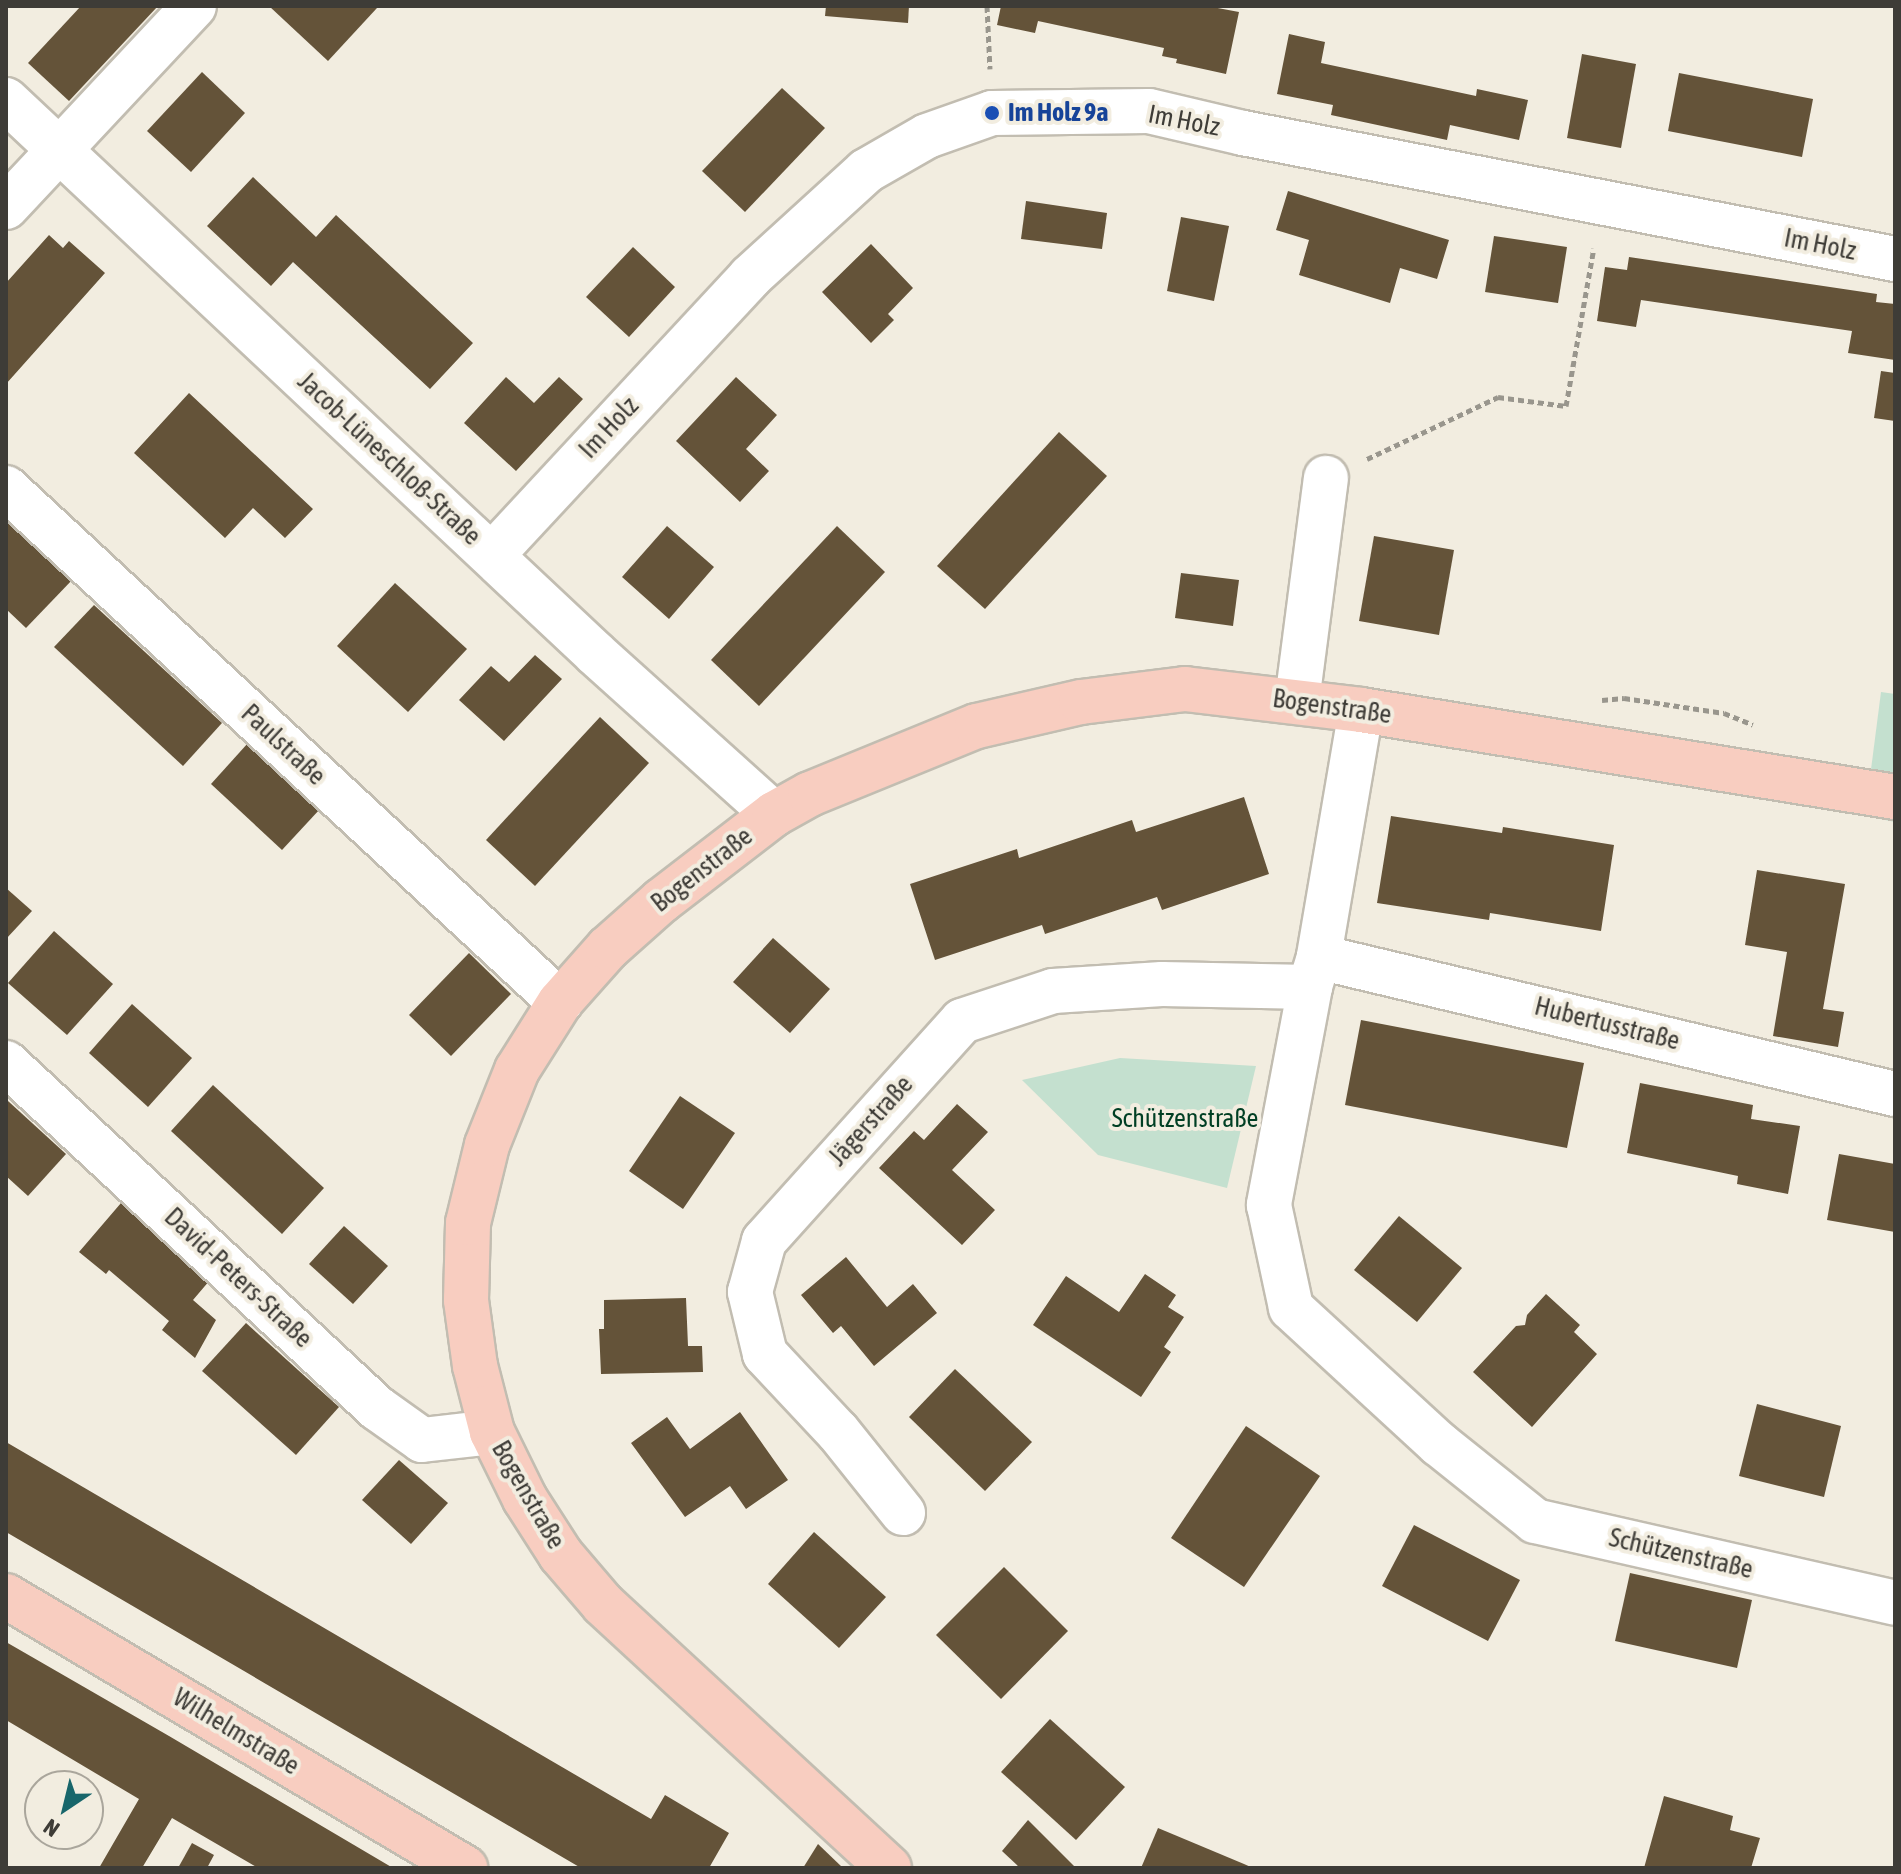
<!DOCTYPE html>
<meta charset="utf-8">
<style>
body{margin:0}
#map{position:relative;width:1901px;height:1874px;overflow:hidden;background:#f2ede0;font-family:"Asap Condensed",sans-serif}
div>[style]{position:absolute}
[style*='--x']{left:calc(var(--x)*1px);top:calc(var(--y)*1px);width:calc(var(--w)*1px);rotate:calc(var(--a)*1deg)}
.green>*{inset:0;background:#c4e0cf}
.building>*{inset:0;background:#645339}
.path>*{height:5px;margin-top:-2.5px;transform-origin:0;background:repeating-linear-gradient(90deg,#99968d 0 6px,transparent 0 10px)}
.roads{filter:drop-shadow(2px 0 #c2bdb1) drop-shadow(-2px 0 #c2bdb1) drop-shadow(0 2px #c2bdb1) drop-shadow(0 -2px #c2bdb1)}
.minor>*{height:44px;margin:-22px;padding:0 22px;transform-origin:22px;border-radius:22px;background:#fff}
.major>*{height:44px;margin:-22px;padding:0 22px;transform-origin:22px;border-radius:22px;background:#f8cdc0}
.dots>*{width:22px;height:22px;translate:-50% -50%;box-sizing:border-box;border:4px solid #f2ede0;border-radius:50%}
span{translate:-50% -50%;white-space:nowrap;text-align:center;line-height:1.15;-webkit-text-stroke:8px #f2ede0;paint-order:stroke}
.transit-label{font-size:26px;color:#164399;font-weight:700}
.left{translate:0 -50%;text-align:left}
.street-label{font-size:26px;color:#3e3c37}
.park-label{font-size:26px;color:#003f24}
.frame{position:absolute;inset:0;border:8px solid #3e3c37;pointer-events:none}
.north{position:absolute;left:24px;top:1770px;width:80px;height:80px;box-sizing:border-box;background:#f2ede0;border:2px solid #aaa69c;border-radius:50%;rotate:215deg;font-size:22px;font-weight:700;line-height:32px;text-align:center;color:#3e3c37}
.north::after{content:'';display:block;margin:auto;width:28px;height:36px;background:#18666b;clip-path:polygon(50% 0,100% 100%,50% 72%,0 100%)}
</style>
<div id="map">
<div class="green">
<div style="clip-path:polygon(1881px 692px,1895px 694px,1895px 822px,1865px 816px)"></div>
<div style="clip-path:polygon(1120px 1058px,1256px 1066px,1227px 1188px,1098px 1155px,1022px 1080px)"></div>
</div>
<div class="building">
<div style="clip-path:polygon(81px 6px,158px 6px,69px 101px,28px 63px)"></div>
<div style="clip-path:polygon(269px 6px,375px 6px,377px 8px,328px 61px)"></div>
<div style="clip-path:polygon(826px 6px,909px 6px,908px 23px,825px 16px)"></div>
<div style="clip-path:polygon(1001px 6px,1207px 6px,1239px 12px,1226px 74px,1176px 63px,1177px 59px,1162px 56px,1164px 48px,1038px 21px,1035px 33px,997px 25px)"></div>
<div style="clip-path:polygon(1289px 34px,1325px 42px,1321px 63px,1476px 96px,1477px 89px,1528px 100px,1519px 140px,1450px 125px,1447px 140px,1331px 115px,1333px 105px,1277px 94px)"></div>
<div style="clip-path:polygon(1582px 54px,1636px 64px,1621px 148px,1567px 138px)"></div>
<div style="clip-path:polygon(202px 72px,245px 113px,191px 172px,147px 131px)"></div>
<div style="clip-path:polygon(1679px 73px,1813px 99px,1802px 157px,1668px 131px)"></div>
<div style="clip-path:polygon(782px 88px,825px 128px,745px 212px,702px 171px)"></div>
<div style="clip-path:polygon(253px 177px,316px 237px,336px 215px,473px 343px,430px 389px,293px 262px,271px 286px,207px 226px)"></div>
<div style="clip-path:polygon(1288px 191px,1449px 240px,1437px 279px,1400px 268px,1390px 303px,1299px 275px,1309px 240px,1276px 230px)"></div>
<div style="clip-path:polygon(1026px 201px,1107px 213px,1102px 249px,1021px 239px)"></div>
<div style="clip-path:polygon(1181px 217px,1229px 226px,1214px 301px,1167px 291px)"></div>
<div style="clip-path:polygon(49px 235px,63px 248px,69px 241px,105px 273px,6px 384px,6px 283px)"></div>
<div style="clip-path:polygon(1494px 236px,1567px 247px,1558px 303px,1485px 292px)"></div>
<div style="clip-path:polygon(871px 244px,913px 288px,888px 314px,894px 320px,871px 343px,822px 292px)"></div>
<div style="clip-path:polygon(633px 247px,675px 287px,629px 337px,586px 297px)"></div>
<div style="clip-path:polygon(1629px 257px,1877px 294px,1876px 302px,1895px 304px,1895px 360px,1848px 353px,1852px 331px,1641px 300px,1636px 327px,1597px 321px,1605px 267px,1627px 270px)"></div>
<div style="clip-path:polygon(1881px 371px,1895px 373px,1895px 421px,1874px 418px)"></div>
<div style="clip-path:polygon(506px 377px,534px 403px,559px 377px,583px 399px,516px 471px,464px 423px)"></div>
<div style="clip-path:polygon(736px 377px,777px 415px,746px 449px,769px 471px,740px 502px,676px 441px)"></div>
<div style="clip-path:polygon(189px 393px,313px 509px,285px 538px,253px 508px,225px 538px,134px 453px)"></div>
<div style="clip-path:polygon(1059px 432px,1107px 476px,985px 609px,937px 566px)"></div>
<div style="clip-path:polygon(6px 514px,74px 578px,26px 628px,6px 609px)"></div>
<div style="clip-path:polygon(667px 526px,714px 567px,669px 619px,622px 577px)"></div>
<div style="clip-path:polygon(837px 526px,885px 572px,759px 706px,711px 660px)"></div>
<div style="clip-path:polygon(1374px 536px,1454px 550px,1439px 635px,1359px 621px)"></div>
<div style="clip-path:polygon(1181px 573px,1239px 580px,1233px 626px,1175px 618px)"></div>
<div style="clip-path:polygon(395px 583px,467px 649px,408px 712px,337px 646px)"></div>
<div style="clip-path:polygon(94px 605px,222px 723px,183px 766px,54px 647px)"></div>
<div style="clip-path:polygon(535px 655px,562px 679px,504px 741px,459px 700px,491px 666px,509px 682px)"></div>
<div style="clip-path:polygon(600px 717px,649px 763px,535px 886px,486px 840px)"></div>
<div style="clip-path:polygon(248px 743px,320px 809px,282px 850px,211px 784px)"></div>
<div style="clip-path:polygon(1244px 797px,1269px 874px,1162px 910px,1157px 897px,1045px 934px,1042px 925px,935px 960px,910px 884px,1017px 849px,1019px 858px,1132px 820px,1136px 832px)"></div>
<div style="clip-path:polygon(1391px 816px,1502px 833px,1503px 827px,1614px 845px,1601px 931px,1490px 913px,1489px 920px,1377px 903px)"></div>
<div style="clip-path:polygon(1757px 870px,1845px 884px,1823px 1009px,1844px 1012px,1838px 1047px,1773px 1036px,1787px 952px,1745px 945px)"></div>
<div style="clip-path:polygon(6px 888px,32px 911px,6px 939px)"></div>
<div style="clip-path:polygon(54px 931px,113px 984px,67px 1035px,8px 983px)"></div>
<div style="clip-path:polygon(773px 938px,830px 989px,790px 1033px,733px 982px)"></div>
<div style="clip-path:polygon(469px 953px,511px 994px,451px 1056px,409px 1015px)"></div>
<div style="clip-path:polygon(132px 1004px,192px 1058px,148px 1107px,89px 1053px)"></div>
<div style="clip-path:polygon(1361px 1020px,1584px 1063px,1567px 1148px,1345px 1105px)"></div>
<div style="clip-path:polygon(1640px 1083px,1753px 1105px,1751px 1119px,1800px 1126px,1788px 1194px,1737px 1184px,1738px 1176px,1627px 1153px)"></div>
<div style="clip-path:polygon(213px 1085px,324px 1188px,282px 1234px,171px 1131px)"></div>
<div style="clip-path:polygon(680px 1096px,735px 1133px,683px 1209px,629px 1171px)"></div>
<div style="clip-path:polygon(8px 1101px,66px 1154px,28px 1196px,6px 1176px)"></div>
<div style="clip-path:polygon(957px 1104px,988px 1132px,952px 1170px,995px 1210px,962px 1245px,879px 1168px,914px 1131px,924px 1140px)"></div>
<div style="clip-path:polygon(1839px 1154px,1895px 1164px,1895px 1232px,1827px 1220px)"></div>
<div style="clip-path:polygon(121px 1203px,210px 1280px,193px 1300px,216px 1320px,195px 1358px,162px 1330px,169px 1321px,109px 1270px,106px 1274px,79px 1252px)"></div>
<div style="clip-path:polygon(1399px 1216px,1462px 1268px,1417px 1322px,1354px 1270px)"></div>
<div style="clip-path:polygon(344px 1226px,388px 1266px,353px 1304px,309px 1264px)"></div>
<div style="clip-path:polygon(846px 1257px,887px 1307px,913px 1284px,937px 1313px,874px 1366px,841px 1326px,833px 1333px,801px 1295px)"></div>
<div style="clip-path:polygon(1145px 1274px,1176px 1295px,1168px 1307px,1184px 1317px,1164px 1347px,1171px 1352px,1141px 1397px,1033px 1325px,1066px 1276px,1119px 1312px)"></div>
<div style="clip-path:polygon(1546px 1294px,1580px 1325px,1574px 1332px,1597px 1354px,1532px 1427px,1473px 1372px,1516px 1326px,1525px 1325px,1527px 1315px)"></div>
<div style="clip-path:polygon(686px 1298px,688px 1346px,702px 1346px,703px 1372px,601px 1374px,599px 1329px,604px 1329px,604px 1300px)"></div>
<div style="clip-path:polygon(246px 1323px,339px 1407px,296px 1455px,202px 1371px)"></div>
<div style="clip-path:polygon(955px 1369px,1032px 1442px,985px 1491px,909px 1417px)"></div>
<div style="clip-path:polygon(1757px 1404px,1841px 1426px,1824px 1497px,1739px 1476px)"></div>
<div style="clip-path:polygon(740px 1412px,788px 1480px,746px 1509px,730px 1486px,685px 1517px,631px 1443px,667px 1417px,690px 1449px)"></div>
<div style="clip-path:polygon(1246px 1426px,1320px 1476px,1244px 1587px,1171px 1538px)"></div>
<div style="clip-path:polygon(6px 1442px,651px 1819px,665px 1795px,729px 1833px,709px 1868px,581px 1868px,6px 1532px)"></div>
<div style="clip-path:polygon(399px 1460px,448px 1503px,411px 1544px,362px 1500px)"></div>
<div style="clip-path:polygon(1414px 1525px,1520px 1580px,1488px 1641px,1382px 1586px)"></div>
<div style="clip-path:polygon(814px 1532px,886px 1597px,839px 1648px,768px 1584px)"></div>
<div style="clip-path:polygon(1004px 1567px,1068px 1631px,1001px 1699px,936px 1635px)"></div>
<div style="clip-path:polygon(1630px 1573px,1752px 1600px,1737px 1668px,1615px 1641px)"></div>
<div style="clip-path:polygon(6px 1642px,169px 1736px,393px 1868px,258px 1868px,172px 1818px,142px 1868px,99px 1868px,139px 1799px,6px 1720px)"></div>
<div style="clip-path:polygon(1050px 1719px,1125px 1787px,1076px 1840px,1001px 1772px)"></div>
<div style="clip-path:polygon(1664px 1796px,1733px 1816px,1730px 1830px,1760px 1838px,1751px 1868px,1644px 1868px)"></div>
<div style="clip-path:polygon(1028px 1820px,1076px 1868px,1020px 1868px,1002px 1851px)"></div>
<div style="clip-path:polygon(1158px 1828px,1244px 1864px,1253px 1868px,1141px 1868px)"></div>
<div style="clip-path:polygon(192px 1843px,214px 1855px,207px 1868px,178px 1868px)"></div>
<div style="clip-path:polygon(818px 1844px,843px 1868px,803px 1868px)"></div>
</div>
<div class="path">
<div style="--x:987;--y:6;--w:63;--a:87.3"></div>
<div style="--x:1367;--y:459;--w:145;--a:-25.3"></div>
<div style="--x:1498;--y:397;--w:69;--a:7.5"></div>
<div style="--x:1566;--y:406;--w:160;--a:-80"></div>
<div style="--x:1602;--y:700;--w:22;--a:-5"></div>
<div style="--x:1624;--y:698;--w:101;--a:8.5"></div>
<div style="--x:1724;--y:713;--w:31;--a:22"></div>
</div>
<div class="roads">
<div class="minor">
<div style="--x:6;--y:100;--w:809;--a:43.2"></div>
<div style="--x:596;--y:654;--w:239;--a:42"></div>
<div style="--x:6;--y:207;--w:275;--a:-46.9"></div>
<div style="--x:6;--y:488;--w:756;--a:42.86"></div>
<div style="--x:492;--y:555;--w:379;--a:-47.1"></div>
<div style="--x:750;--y:277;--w:157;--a:-42.4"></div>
<div style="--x:866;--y:171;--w:70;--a:-29.8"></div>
<div style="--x:927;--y:136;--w:69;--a:-19.5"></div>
<div style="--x:992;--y:113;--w:157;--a:-0.7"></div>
<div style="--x:1149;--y:111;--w:97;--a:13.2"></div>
<div style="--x:1243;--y:133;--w:664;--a:10.94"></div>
<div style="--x:1297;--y:701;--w:225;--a:-82.6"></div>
<div style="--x:1361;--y:710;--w:251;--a:99.7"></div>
<div style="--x:1319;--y:957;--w:31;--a:107"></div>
<div style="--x:1310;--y:987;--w:222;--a:100.7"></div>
<div style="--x:1269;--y:1205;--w:105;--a:77.9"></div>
<div style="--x:1291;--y:1308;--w:201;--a:42.6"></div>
<div style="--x:1439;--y:1444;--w:123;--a:38.7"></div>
<div style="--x:1535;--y:1521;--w:369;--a:12.8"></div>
<div style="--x:1319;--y:957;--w:592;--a:13.38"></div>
<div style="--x:6;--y:1063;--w:507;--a:42.92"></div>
<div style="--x:377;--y:1408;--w:55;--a:35.4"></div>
<div style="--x:422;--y:1440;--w:70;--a:-6.5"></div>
<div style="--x:903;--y:1513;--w:104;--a:-128.7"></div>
<div style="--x:838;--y:1432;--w:107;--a:-133.1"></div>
<div style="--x:765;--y:1354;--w:64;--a:-103.6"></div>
<div style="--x:750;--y:1292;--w:53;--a:-74.6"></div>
<div style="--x:764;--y:1241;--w:296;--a:-48"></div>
<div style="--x:962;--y:1021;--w:96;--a:-18.2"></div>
<div style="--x:1053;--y:991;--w:109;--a:-3.7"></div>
<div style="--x:1162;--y:984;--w:148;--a:1.2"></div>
</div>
<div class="major">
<div style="--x:6;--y:1596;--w:534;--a:30.65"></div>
<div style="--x:889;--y:1868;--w:389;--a:-137.3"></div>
<div style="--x:603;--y:1604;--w:65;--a:-130.6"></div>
<div style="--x:561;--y:1555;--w:67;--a:-122.7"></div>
<div style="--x:525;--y:1499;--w:75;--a:-116.2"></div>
<div style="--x:492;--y:1432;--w:68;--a:-104.4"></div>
<div style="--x:475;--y:1366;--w:67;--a:-97.8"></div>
<div style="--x:466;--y:1300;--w:77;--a:-88.5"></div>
<div style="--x:468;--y:1223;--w:80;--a:-76.3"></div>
<div style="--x:487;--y:1145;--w:81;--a:-68.2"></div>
<div style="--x:517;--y:1070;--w:80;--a:-57.7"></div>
<div style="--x:560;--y:1002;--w:72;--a:-48.4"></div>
<div style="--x:608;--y:948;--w:71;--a:-41.6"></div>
<div style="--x:661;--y:901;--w:143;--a:-37.6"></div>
<div style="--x:774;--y:814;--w:41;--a:-29.1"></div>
<div style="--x:810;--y:794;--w:180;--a:-22.2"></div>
<div style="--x:977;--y:726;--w:107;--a:-13"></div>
<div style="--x:1081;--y:702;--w:105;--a:-7.1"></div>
<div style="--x:1185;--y:689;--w:177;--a:6.8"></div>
<div style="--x:1361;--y:710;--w:541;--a:9.25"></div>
</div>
</div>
<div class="dots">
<div style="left:992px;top:113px;background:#1a4fb4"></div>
</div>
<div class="transit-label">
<span class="left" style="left:1008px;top:113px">Im Holz 9a</span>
</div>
<div class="street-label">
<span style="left:1184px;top:121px;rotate:11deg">Im Holz</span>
<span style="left:1820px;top:245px;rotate:11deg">Im Holz</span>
<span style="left:609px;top:428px;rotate:-47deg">Im Holz</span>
<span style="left:389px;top:459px;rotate:43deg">Jacob-Lüneschloß-Straße</span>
<span style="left:1332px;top:707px;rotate:8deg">Bogenstraße</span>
<span style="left:283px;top:745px;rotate:43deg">Paulstraße</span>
<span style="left:702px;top:870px;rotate:-38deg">Bogenstraße</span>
<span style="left:1607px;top:1024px;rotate:14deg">Hubertusstraße</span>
<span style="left:871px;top:1121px;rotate:-48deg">Jägerstraße</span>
<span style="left:238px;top:1278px;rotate:43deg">David-Peters-Straße</span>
<span style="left:528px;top:1495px;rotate:60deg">Bogenstraße</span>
<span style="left:1681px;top:1554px;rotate:13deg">Schützenstraße</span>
<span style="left:236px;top:1732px;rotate:31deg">Wilhelmstraße</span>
</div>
<div class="park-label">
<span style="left:1185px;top:1119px">Schützenstraße</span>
</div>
<div class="frame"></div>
<div class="north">N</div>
</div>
